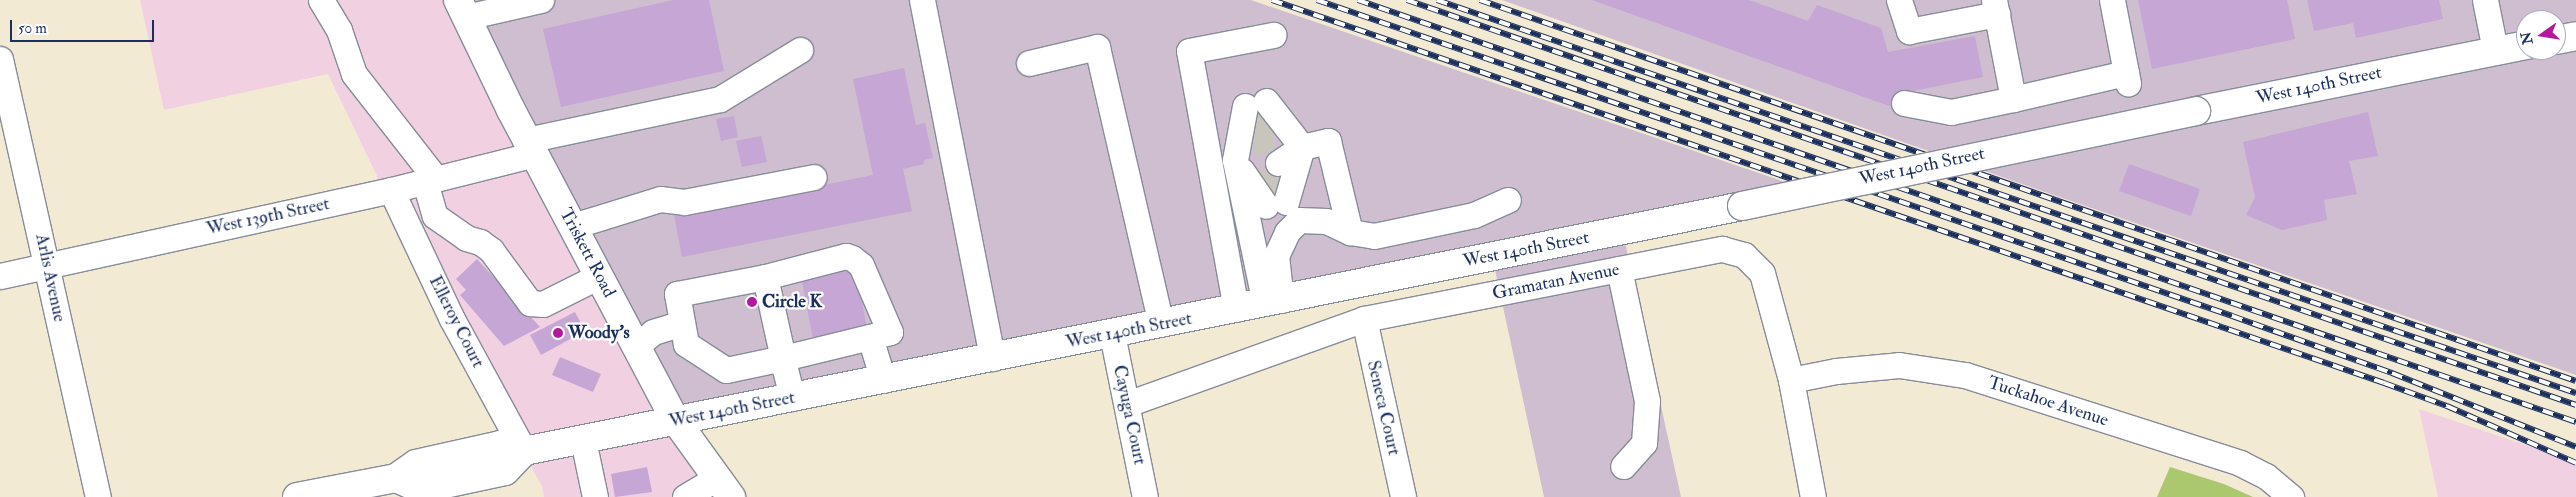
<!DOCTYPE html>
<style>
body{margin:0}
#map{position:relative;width:2576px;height:497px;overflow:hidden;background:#f3ead4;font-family:"IM FELL Double Pica",serif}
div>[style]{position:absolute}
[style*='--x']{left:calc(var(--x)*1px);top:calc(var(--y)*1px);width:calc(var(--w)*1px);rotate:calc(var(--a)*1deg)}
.built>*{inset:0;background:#f1d0e2}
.industrial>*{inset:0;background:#cebed0}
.green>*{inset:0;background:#abc86e}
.building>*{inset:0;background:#c6a6d4}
.minor-tunnel>*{height:25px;margin-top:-12.5px;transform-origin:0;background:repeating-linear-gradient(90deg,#c8c5bc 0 25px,transparent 0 37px)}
.roads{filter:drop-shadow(1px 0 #878c99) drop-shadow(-1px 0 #878c99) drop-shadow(0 1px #878c99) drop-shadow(0 -1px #878c99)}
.minor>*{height:25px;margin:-12.5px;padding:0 12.5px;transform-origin:12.5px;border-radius:12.5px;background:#fff}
.major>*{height:28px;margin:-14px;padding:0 14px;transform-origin:14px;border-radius:14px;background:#fff}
.rail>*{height:5.5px;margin-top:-2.75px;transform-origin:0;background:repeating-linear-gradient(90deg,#fff 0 11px,#1b2f5e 0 22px);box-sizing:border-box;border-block:1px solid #1b2f5e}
.bridges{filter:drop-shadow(1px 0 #878c99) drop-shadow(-1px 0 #878c99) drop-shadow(0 1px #878c99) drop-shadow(0 -1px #878c99)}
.major-bridge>*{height:28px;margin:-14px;padding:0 14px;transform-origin:14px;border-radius:14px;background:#fff}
.dots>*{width:14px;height:14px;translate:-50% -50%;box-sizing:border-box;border:2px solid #fff;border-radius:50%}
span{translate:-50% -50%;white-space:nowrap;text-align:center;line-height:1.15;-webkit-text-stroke:4.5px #fff;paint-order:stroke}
.street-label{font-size:18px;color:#1b2f5e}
.poi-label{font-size:18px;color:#1b2f5e;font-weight:700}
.left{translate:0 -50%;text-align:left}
.north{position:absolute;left:2516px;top:10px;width:50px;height:50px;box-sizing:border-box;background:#fff;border:1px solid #a4acbf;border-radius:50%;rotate:257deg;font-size:14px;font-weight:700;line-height:20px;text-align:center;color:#1b2f5e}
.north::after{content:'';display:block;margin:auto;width:18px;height:22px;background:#b5179e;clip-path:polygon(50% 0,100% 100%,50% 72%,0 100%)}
.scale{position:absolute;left:10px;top:20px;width:144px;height:22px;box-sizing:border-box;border:2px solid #1b2f5e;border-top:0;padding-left:6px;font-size:15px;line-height:18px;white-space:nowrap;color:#1b2f5e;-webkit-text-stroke:4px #fff;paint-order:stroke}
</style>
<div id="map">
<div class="built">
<div style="clip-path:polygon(140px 0,472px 0,723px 497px,544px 497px,542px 486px,444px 315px,328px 74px,164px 110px)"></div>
<div style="clip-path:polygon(2419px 409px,2576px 462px,2576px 497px,2438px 497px)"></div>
</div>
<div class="industrial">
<div style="clip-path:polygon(472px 0,1251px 0,1826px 196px,1625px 242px,1681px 497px,1544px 497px,1491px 251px,681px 410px)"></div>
<div style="clip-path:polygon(evenodd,1502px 0,2576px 0,2576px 375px,2019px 183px,1502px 0,2526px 20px,2556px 20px,2556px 50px,2526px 50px,2526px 20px)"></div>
</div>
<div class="green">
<div style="clip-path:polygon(2170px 467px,2224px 484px,2253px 497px,2157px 497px)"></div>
</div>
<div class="building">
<div style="clip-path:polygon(673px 0,709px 0,724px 71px,561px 107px,543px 29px)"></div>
<div style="clip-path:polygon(1592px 0,1749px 0,1808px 21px,1817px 5px,1881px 28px,1888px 52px,1975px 36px,1983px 77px,1898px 94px,1892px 107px)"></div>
<div style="clip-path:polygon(2138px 0,2287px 0,2295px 39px,2152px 69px)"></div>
<div style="clip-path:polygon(2307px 0,2439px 0,2443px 19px,2356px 38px,2353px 23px,2314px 31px)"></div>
<div style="clip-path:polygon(904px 68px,916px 125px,925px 123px,933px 158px,924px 160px,924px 164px,903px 169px,912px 211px,682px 257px,674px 215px,873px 175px,853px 79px)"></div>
<div style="clip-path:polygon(2368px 112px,2378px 156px,2349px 161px,2357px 194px,2324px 200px,2327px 220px,2282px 230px,2246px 215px,2255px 197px,2243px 142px)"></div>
<div style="clip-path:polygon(734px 116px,738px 137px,721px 141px,716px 119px)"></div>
<div style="clip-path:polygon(761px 136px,767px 162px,742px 167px,736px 141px)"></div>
<div style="clip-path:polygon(2129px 164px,2200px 189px,2191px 216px,2119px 191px)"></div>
<div style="clip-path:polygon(477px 259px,540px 327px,504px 346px,460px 295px,466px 290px,456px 279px)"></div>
<div style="clip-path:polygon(855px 265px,867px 329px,813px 339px,801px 276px)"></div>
<div style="clip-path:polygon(575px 312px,585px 331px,541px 355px,530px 335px)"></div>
<div style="clip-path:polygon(560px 357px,601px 374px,593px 392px,552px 375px)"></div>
<div style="clip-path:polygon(647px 467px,652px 492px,615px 497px,611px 474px)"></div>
</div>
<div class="minor-tunnel">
<div style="--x:1248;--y:120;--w:21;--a:-14"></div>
<div style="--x:1253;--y:143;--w:21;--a:-14"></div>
<div style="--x:1261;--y:182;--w:20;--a:-11"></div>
</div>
<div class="roads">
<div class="minor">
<div style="--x:321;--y:0;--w:35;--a:59"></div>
<div style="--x:339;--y:30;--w:46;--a:71.2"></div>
<div style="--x:354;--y:74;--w:133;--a:52"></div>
<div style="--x:922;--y:0;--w:365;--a:78.9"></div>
<div style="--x:1899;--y:0;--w:33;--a:72"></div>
<div style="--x:1909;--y:31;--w:90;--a:-10.9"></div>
<div style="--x:1994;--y:0;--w:101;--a:79.1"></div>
<div style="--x:2013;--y:99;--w:116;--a:-13"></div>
<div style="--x:2112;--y:0;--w:85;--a:79.1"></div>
<div style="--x:2485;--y:0;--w:51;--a:78.7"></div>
<div style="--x:466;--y:17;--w:77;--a:-12.8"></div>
<div style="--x:0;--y:59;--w:449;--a:77.4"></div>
<div style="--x:1029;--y:63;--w:70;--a:-13.2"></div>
<div style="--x:1097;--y:47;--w:284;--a:77"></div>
<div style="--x:1266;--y:101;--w:58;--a:52"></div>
<div style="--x:1904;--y:103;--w:48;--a:10.8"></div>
<div style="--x:1951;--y:112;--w:63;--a:-11.8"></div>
<div style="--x:1245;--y:106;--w:55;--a:100.5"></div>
<div style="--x:1235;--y:160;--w:146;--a:78.2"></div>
<div style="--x:527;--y:140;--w:197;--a:-12"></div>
<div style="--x:720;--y:99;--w:94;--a:-31.5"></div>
<div style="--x:1278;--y:163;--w:29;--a:-34"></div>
<div style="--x:1302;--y:147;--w:27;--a:-13"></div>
<div style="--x:1328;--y:141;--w:94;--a:76.4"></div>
<div style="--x:1242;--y:171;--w:42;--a:55.6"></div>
<div style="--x:425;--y:182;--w:35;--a:74"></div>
<div style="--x:435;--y:216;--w:38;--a:35"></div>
<div style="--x:466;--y:238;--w:15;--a:16"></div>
<div style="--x:480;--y:242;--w:14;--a:36"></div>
<div style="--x:491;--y:250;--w:66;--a:53.7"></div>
<div style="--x:530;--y:303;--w:13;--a:4"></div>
<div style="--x:543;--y:304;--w:63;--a:-26.6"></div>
<div style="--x:391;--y:190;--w:143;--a:64.7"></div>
<div style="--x:452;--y:319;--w:150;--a:61.4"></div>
<div style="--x:1286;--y:202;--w:57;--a:-73.8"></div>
<div style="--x:573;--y:226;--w:91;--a:-17.2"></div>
<div style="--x:660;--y:199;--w:24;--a:7"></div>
<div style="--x:684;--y:202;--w:132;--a:-10.9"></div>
<div style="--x:1619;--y:269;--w:135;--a:78"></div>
<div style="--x:1647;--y:401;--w:42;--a:94.1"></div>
<div style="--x:1644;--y:443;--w:31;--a:132"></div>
<div style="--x:0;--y:276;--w:400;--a:-12.4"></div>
<div style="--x:391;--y:190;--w:148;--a:-14"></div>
<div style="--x:765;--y:277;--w:84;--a:-14.5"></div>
<div style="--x:846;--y:256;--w:6;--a:18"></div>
<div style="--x:852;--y:258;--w:11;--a:38"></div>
<div style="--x:861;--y:265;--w:73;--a:66.6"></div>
<div style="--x:890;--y:332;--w:110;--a:166.3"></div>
<div style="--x:783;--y:358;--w:58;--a:168.1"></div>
<div style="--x:726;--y:370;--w:48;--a:-147"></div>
<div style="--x:686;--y:344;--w:51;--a:-100.2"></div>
<div style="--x:677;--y:294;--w:90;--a:-10.9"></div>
<div style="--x:765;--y:277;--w:83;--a:77.5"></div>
<div style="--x:783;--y:358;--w:11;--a:80"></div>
<div style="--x:785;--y:369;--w:30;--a:76"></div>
<div style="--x:1281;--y:300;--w:44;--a:-96.5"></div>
<div style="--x:1276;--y:256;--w:26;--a:-65"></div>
<div style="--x:1287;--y:232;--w:17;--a:-45"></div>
<div style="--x:1299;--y:220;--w:27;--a:2"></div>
<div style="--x:1326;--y:221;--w:26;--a:25"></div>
<div style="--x:1350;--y:232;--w:24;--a:9"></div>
<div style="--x:1374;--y:236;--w:102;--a:-11.9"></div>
<div style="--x:1474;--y:215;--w:37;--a:-24"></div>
<div style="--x:1236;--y:309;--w:262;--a:-100.3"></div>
<div style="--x:1189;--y:51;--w:86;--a:-10.8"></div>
<div style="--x:1364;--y:319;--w:182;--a:77.6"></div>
<div style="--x:1112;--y:334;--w:166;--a:78.6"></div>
<div style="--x:870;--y:337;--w:45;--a:73.2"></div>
<div style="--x:636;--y:346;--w:22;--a:-39"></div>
<div style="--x:653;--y:332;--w:30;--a:-17"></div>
<div style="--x:1791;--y:380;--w:46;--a:-11.3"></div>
<div style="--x:1836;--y:371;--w:63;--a:-5.4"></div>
<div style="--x:1899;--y:365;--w:67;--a:8.6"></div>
<div style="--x:1965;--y:375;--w:289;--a:17.7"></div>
<div style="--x:2240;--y:463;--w:29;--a:27"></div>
<div style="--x:2266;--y:476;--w:33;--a:40"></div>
<div style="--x:1127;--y:404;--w:252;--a:-19.7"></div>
<div style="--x:1364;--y:319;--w:365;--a:-11.1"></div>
<div style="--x:1722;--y:249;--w:23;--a:15"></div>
<div style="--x:1744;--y:255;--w:25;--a:45"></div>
<div style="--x:1762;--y:273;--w:111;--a:74.8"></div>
<div style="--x:1791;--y:380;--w:119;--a:79.4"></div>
<div style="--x:583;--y:440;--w:58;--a:78.1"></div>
<div style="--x:685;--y:497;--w:37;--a:-31"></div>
</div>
<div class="major">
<div style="--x:458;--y:0;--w:122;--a:64.3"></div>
<div style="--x:511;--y:110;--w:352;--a:62.1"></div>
<div style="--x:676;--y:421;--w:94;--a:54.1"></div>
<div style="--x:2556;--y:40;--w:20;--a:-11"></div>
<div style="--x:2196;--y:111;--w:337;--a:-11.3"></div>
<div style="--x:396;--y:478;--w:27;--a:24"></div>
<div style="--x:421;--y:489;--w:86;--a:-12.1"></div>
<div style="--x:505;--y:471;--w:28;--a:-46"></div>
<div style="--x:297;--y:497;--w:101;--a:-10.9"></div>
<div style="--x:396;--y:478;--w:24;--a:-35"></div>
<div style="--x:416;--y:464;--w:86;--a:-12.7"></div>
<div style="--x:500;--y:445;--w:25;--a:14"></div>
<div style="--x:524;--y:451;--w:1242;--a:-11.37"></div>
</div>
</div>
<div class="rail">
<div style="--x:1272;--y:0;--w:1176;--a:19"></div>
<div style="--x:2384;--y:383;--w:67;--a:20.1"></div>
<div style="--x:2447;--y:406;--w:141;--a:23.8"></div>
<div style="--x:1317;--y:0;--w:968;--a:19.05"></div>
<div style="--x:2232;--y:316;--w:170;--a:19.6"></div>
<div style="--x:2392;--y:373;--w:198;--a:21.9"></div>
<div style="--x:1358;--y:0;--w:1289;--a:19.11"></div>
<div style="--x:1407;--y:0;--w:1237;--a:19.11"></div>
<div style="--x:1437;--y:0;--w:1205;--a:19.04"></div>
<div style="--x:1480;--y:0;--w:1160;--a:19.17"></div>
</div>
<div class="bridges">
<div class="major-bridge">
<div style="--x:1742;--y:206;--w:464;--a:-11.8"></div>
</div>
</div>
<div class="dots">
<div style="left:752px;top:302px;background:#b5179e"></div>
<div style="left:558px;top:333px;background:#b5179e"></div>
</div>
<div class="street-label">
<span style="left:2319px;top:86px;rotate:-12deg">West 140th Street</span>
<span style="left:1922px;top:167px;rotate:-12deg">West 140th Street</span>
<span style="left:268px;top:217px;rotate:-12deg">West 139th Street</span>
<span style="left:1526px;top:250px;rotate:-11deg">West 140th Street</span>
<span style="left:587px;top:253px;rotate:62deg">Triskett Road</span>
<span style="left:50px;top:278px;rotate:78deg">Arlis Avenue</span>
<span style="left:1556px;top:282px;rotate:-11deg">Gramatan Avenue</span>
<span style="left:456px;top:322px;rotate:63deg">Elleroy Court</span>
<span style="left:1129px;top:331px;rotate:-11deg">West 140th Street</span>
<span style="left:2048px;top:402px;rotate:18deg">Tuckahoe Avenue</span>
<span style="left:1383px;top:408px;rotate:77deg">Seneca Court</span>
<span style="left:732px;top:410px;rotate:-11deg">West 140th Street</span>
<span style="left:1129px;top:415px;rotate:78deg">Cayuga Court</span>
</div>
<div class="poi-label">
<span class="left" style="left:762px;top:302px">Circle K</span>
<span class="left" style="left:568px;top:333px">Woody's</span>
</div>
<div class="north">N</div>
<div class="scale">50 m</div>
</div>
